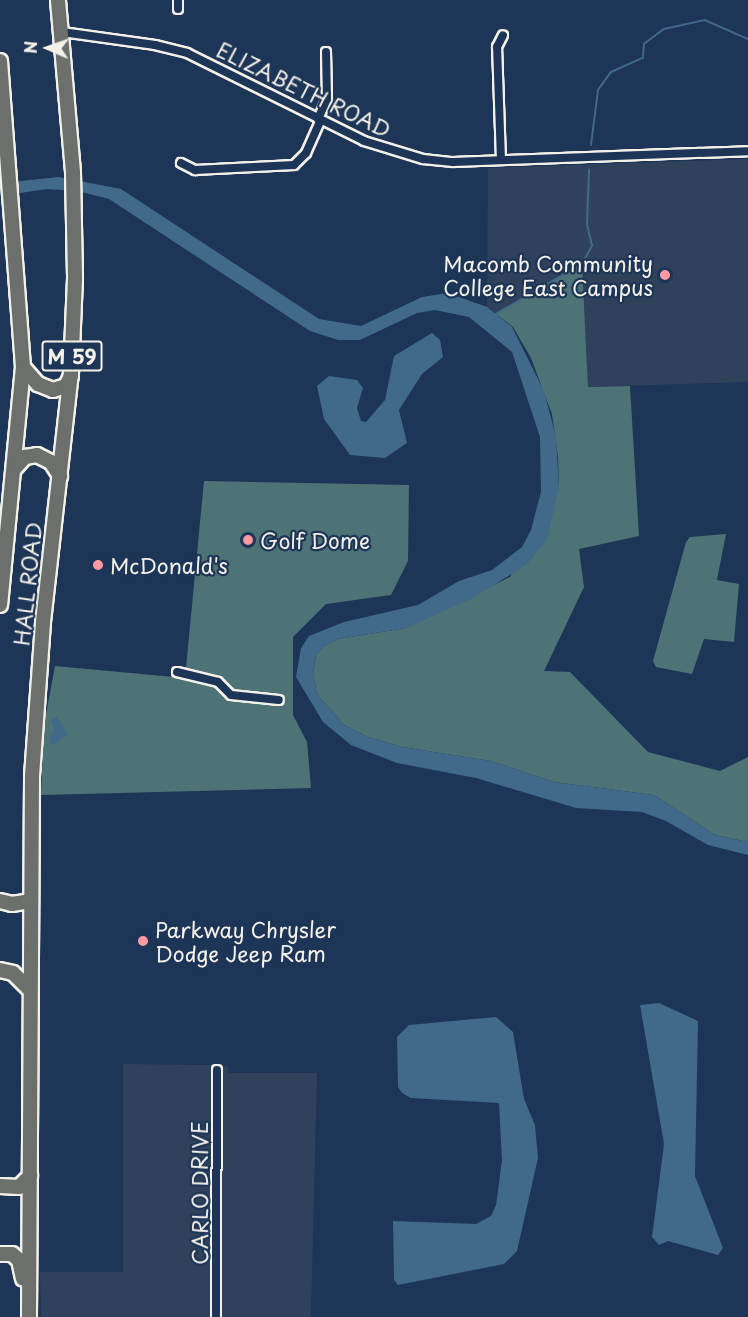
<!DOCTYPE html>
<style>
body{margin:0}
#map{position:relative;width:748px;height:1317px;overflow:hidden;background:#1d3557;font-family:"Playpen Sans",sans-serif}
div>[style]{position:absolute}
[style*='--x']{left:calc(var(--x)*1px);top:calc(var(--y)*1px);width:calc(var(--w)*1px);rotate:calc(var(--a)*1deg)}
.built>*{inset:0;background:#30415c}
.green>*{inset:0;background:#4d7376}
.water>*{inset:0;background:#416989}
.stream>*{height:1.5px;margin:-0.75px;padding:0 0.75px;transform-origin:0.75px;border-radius:0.75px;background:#416989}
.roads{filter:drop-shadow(2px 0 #f4f1e8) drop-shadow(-2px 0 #f4f1e8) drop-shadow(0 2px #f4f1e8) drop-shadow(0 -2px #f4f1e8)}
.street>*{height:8px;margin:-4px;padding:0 4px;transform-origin:4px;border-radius:4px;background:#1d3557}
.highway>*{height:14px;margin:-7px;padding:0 7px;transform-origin:7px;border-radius:7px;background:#6b706d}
.dots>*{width:16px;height:16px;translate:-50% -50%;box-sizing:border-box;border:3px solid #1d3557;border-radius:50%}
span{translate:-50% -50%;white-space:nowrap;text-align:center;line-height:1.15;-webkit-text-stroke:4.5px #1d3557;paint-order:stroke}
.shield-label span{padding:2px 4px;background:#1d3557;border:2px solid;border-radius:4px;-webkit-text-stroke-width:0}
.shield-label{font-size:20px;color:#f4f1e8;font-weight:700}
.street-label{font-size:21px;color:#f4f1e8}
.poi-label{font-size:21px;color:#f4f1e8}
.right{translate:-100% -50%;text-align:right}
.left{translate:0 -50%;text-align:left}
.north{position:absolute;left:18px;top:18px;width:60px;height:60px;-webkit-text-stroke:4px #1d3557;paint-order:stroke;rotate:272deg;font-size:16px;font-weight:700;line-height:24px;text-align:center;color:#f4f1e8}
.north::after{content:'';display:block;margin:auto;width:21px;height:27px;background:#f4f1e8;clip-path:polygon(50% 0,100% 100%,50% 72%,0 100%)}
</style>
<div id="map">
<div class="built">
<div style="clip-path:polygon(748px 159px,748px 382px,588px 387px,582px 265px,496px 314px,487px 307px,488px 168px)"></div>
<div style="clip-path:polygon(123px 1064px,211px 1065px,228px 1067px,229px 1073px,317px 1073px,311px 1317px,41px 1317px,40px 1272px,123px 1272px)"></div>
</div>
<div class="green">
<div style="clip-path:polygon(582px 264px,588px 387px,630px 386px,639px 536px,579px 549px,584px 587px,544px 671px,570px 672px,648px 752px,720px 771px,748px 757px,748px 842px,715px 835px,654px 795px,554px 782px,491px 761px,402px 747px,368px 737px,344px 725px,317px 694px,313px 673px,316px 655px,324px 646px,338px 639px,406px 628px,510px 577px,559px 487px,558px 457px,552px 414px,531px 358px,513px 327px,496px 314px)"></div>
<div style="clip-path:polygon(204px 481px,409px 485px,408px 561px,391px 595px,326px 604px,293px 637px,293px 715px,307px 742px,311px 788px,41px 795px,44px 725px,55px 666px,185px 678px)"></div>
<div style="clip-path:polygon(726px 534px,717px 580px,739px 584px,734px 642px,704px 639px,692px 674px,656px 667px,653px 661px,686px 542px,690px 537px)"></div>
</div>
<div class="water">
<div style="clip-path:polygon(59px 177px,121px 189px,319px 319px,361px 326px,422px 297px,448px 293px,487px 307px,512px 327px,544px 391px,556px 437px,559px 487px,547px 540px,526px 565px,471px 599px,406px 628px,338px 639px,324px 646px,316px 655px,313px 673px,317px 694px,344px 725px,368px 737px,402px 747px,491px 761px,554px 782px,654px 795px,715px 835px,748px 842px,748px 855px,708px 845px,666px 821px,642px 812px,576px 808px,476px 778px,397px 763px,351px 745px,323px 722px,296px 677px,301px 648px,309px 636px,344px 622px,418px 605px,459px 581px,492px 570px,522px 547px,531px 530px,541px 492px,540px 437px,512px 352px,469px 317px,435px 310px,417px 313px,360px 340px,338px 340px,310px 331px,109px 199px,77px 191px,47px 189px,0 196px,0 183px)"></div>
<div style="clip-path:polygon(432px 333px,440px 340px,443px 357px,422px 374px,399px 410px,407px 443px,385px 458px,350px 455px,324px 419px,317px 386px,329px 376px,357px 380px,363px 388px,357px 408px,361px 421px,366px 422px,385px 400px,394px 356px)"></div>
<div style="clip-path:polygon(57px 717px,68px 735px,53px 745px,49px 742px,54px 729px,51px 719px)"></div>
<div style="clip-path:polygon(659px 1003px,698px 1021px,695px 1176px,723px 1248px,718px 1255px,668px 1241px,659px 1245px,652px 1237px,664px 1144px,640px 1005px)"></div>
<div style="clip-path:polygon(496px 1017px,513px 1032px,524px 1099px,535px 1125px,538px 1158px,517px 1251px,504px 1264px,398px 1285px,394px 1280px,393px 1221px,476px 1224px,491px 1216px,496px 1205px,502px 1160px,499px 1103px,411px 1098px,402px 1093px,398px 1087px,397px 1037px,409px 1025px)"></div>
</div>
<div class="stream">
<div style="--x:591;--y:145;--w:55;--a:-82.7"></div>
<div style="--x:598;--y:90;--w:22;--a:-54"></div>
<div style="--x:611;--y:72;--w:35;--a:-24"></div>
<div style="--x:643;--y:58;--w:14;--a:-86"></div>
<div style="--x:644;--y:44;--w:25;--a:-37"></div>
<div style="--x:664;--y:29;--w:42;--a:-12.4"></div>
<div style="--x:705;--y:20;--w:47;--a:23.8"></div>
<div style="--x:496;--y:314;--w:99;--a:-30.2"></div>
<div style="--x:582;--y:264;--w:21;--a:-61"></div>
<div style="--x:592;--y:246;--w:22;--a:-103"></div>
<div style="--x:587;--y:225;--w:55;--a:-87.9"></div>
</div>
<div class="roads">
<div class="street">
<div style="--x:178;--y:0;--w:9;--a:90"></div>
<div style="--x:62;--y:32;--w:94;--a:8"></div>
<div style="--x:155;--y:45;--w:33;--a:14"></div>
<div style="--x:187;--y:53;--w:198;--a:26.4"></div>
<div style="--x:364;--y:141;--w:62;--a:17"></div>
<div style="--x:423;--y:159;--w:30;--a:6"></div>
<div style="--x:453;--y:162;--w:295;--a:-2.1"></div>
<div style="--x:318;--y:119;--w:22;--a:-66"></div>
<div style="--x:327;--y:99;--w:47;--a:-91.2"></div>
<div style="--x:501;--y:160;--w:113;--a:-92"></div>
<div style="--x:497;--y:47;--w:13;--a:-63"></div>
<div style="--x:181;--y:163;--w:16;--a:27"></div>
<div style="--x:195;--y:170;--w:99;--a:-2.9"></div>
<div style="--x:294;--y:165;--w:17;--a:-45"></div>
<div style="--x:306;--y:153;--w:36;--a:-66"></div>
<div style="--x:177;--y:672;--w:42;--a:13.7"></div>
<div style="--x:218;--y:682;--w:18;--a:45"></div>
<div style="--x:231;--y:695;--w:48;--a:5.9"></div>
<div style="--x:216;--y:1317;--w:247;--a:-89.8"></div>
</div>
<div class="highway">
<div style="--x:0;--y:61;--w:307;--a:85.7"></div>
<div style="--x:23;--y:367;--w:239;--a:95.5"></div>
<div style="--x:23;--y:367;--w:23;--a:49"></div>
<div style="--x:38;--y:384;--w:16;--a:22"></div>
<div style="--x:53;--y:390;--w:14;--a:-17"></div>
<div style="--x:66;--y:386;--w:11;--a:-63"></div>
<div style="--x:15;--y:468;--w:15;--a:-48"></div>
<div style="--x:25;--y:457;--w:12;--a:-9"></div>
<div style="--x:37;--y:455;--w:16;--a:27"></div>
<div style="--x:51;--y:462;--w:17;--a:57"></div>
<div style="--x:0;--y:901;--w:12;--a:14"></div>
<div style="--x:12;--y:904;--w:18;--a:-9"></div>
<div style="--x:0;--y:970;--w:13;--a:13"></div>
<div style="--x:13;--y:973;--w:23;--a:45"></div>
<div style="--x:0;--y:1186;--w:19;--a:3"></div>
<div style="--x:19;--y:1187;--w:16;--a:-45"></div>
<div style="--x:0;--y:1254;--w:12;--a:0"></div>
<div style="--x:12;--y:1254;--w:9;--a:41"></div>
<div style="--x:19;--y:1260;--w:19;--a:78"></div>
<div style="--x:29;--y:1317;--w:541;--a:-89.68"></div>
<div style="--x:32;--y:776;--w:154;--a:-85.9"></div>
<div style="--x:43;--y:622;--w:250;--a:-83.6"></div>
<div style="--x:71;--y:374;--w:97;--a:-87.6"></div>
<div style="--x:75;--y:277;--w:105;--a:-91.1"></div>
<div style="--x:73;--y:172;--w:173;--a:-95"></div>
</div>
</div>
<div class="dots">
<div style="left:665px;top:275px;background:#ff9aa2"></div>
<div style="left:248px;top:540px;background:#ff9aa2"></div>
<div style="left:98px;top:565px;background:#ff9aa2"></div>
<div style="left:143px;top:941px;background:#ff9aa2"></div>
</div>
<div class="shield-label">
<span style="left:72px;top:356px">M 59</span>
</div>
<div class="street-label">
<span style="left:304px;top:89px;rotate:26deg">ELIZABETH ROAD</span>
<span style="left:27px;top:584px;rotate:-84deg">HALL ROAD</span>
<span style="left:199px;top:1193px;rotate:-90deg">CARLO DRIVE</span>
</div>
<div class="poi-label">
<span class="right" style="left:653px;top:275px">Macomb Community<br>College East Campus</span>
<span class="left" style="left:260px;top:540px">Golf Dome</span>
<span class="left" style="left:110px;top:565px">McDonald's</span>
<span class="left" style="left:155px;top:941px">Parkway Chrysler<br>Dodge Jeep Ram</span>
</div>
<div class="north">N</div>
</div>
